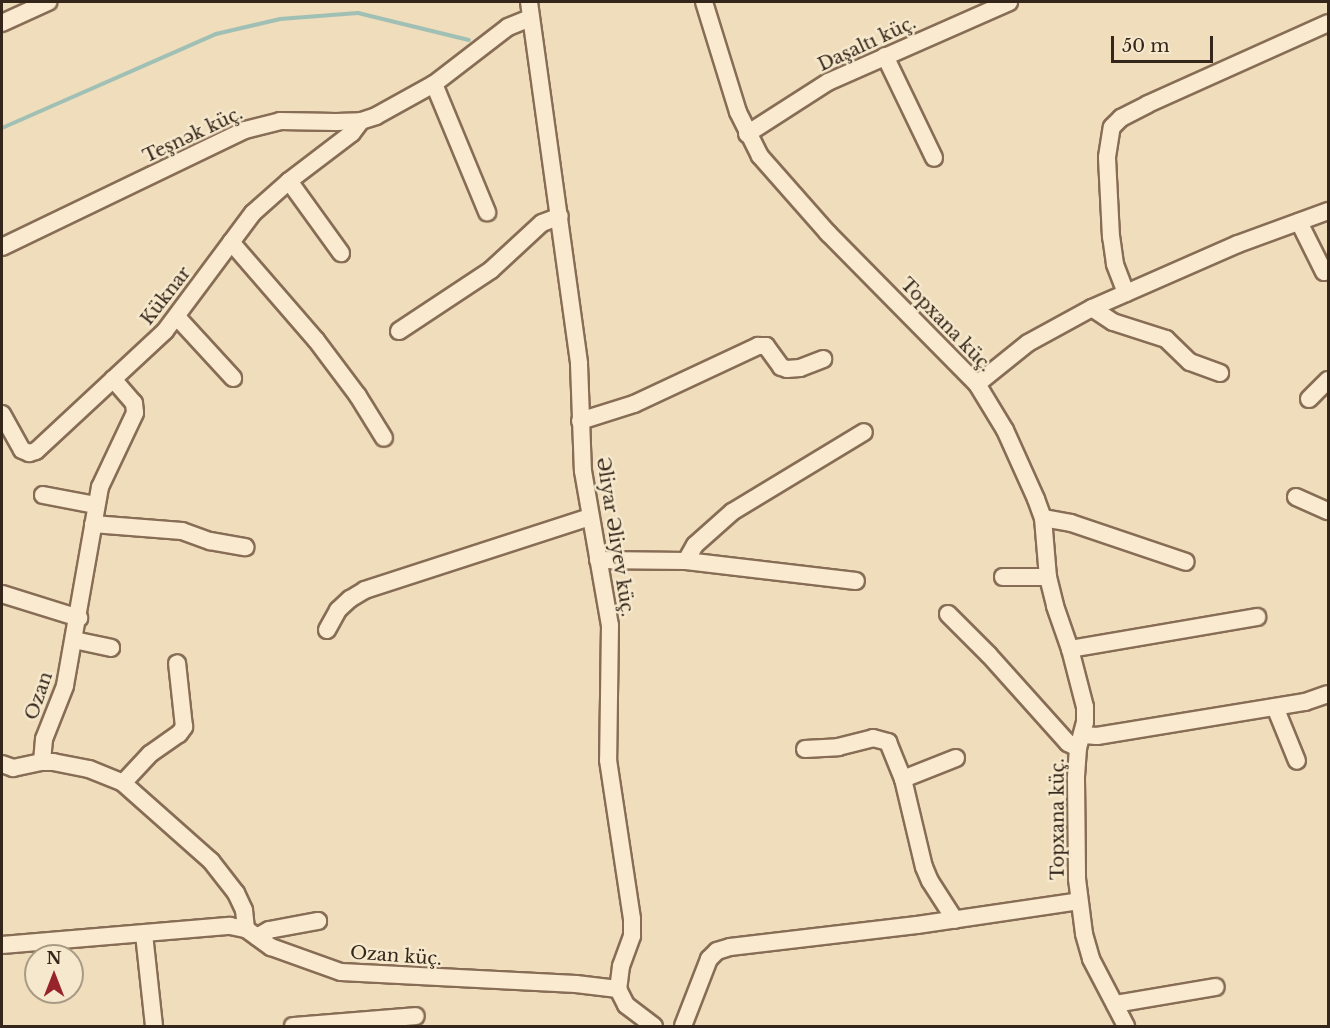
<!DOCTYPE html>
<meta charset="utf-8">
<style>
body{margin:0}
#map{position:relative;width:1330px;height:1028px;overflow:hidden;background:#efddbc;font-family:"Libre Baskerville",serif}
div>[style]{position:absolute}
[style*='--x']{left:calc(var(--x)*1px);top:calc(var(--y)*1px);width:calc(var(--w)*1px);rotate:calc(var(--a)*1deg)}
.stream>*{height:4px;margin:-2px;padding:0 2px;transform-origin:2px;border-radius:2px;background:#a0c0b5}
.roads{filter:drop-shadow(2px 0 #876d55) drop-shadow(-2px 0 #876d55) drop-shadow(0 2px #876d55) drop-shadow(0 -2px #876d55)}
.minor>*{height:16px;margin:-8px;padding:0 8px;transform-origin:8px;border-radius:8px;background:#faebd0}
span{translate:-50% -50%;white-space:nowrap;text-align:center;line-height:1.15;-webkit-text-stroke:5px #f6e8cc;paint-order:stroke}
.street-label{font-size:18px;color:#35261b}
.frame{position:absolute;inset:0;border:3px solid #35261b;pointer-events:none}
.north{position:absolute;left:24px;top:944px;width:60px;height:60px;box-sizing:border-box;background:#f6e8cc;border:2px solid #a99a85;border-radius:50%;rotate:0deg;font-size:16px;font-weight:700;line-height:24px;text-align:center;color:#35261b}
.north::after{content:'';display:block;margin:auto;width:21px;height:27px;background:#97242b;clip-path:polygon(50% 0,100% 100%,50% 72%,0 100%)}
.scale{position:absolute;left:1111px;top:36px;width:102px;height:27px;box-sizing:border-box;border:3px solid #35261b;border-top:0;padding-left:8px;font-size:18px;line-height:21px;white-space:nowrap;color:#35261b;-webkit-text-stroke:4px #f6e8cc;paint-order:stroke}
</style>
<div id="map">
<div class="stream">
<div style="--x:2;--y:128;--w:234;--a:-23.7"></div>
<div style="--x:216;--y:34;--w:66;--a:-13.2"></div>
<div style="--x:280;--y:19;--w:78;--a:-4.4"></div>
<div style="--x:358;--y:13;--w:114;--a:13.7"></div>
</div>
<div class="roads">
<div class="minor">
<div style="--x:529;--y:2;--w:365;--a:82.1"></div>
<div style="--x:579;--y:364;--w:107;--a:87.9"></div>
<div style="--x:583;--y:471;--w:156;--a:80.1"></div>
<div style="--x:610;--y:625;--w:135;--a:90.8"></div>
<div style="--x:608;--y:760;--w:161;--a:81.4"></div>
<div style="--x:632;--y:919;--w:17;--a:90"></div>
<div style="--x:632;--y:936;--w:32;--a:110"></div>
<div style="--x:621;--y:966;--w:23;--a:97"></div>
<div style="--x:618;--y:989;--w:18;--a:63"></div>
<div style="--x:626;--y:1005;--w:35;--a:37"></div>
<div style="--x:704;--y:2;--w:115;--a:72.8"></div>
<div style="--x:738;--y:112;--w:49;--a:63.4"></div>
<div style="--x:760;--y:156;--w:103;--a:48.6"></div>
<div style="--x:828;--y:233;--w:212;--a:45.4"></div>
<div style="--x:977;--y:384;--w:54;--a:58.7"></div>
<div style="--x:1005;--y:430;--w:76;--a:65.8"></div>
<div style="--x:1036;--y:499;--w:20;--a:70"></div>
<div style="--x:1043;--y:518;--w:59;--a:85.2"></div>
<div style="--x:1048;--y:577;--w:30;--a:76"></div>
<div style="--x:1055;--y:606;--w:46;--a:70.8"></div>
<div style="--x:1070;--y:649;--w:60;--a:75.5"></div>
<div style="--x:1085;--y:707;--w:15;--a:90"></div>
<div style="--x:1085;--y:722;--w:27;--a:105"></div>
<div style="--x:1078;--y:748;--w:31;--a:94"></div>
<div style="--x:1076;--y:779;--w:100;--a:89.4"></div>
<div style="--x:1077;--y:879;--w:55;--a:82.7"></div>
<div style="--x:1084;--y:934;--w:26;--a:74"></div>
<div style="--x:1091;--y:959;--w:76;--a:62.4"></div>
<div style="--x:2;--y:23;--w:51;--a:-24.5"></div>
<div style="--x:885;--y:56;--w:113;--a:64.3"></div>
<div style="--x:434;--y:84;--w:139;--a:67.5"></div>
<div style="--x:747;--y:134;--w:96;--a:-32.7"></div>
<div style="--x:828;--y:82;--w:198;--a:-23.8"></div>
<div style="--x:289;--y:181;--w:89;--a:54.2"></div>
<div style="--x:1299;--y:222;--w:56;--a:63.4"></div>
<div style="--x:231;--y:242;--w:130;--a:49.1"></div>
<div style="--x:316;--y:340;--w:70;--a:53.1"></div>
<div style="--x:358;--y:396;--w:49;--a:58.2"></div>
<div style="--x:2;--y:247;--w:270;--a:-25.7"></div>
<div style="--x:245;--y:130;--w:36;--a:-14"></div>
<div style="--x:280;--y:121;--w:56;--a:1"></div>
<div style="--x:336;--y:122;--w:25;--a:-2"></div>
<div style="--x:361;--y:121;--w:16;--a:-18"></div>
<div style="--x:376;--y:116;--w:66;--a:-28.9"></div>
<div style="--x:434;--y:84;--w:93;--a:-37.6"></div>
<div style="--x:508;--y:27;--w:24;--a:-22"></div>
<div style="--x:1126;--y:293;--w:31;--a:-111"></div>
<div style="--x:1115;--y:264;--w:27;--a:-98"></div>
<div style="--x:1111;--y:237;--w:80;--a:-92.9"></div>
<div style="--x:1107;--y:157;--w:30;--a:-81"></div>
<div style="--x:1112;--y:127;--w:13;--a:-45"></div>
<div style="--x:1121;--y:118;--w:30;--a:-27"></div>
<div style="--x:1148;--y:104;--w:197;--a:-24.2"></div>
<div style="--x:1092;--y:308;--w:25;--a:34"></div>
<div style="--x:1113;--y:322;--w:56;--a:17.8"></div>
<div style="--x:1166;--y:339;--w:33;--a:44"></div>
<div style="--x:1190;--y:362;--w:32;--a:20"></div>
<div style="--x:177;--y:317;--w:83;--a:47.4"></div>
<div style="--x:399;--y:331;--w:110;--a:-33.5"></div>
<div style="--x:491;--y:270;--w:69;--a:-42.7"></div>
<div style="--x:542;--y:223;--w:19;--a:-21"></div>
<div style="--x:113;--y:379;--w:32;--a:49"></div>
<div style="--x:134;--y:403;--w:10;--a:84"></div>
<div style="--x:135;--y:413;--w:82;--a:115.3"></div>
<div style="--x:100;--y:487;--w:202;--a:100"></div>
<div style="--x:65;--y:686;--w:57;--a:111.6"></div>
<div style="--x:44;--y:739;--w:23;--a:95"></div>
<div style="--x:42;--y:762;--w:11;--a:0"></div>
<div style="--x:53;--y:762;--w:37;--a:11"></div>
<div style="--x:89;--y:769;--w:37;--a:22"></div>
<div style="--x:123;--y:783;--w:118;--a:41.6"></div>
<div style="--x:211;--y:861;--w:41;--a:52"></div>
<div style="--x:236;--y:893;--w:19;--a:65"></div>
<div style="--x:244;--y:910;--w:19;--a:84"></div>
<div style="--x:977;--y:384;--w:65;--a:-38.8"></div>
<div style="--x:1028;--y:343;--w:73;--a:-28.7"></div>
<div style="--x:1092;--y:308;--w:159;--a:-23.7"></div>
<div style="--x:1238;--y:244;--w:96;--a:-20.1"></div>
<div style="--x:1309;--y:399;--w:27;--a:-45"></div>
<div style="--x:2;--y:414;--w:41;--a:60.9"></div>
<div style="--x:22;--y:450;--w:8;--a:23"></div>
<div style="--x:29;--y:453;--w:7;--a:-16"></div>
<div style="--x:36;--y:451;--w:176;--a:-42.9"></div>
<div style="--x:165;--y:331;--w:147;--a:-53.3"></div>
<div style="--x:253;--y:213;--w:48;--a:-41.6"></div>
<div style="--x:289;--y:181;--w:79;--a:-37.3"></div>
<div style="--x:352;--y:133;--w:15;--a:-53"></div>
<div style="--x:580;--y:421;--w:57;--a:-17.5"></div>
<div style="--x:634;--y:404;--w:137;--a:-25.1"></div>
<div style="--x:758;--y:346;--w:8;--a:0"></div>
<div style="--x:766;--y:346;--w:26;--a:54"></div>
<div style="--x:781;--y:367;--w:6;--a:18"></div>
<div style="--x:787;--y:369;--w:13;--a:-4"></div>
<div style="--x:800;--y:368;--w:25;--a:-21"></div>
<div style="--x:43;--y:495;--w:54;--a:10.7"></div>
<div style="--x:1296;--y:497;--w:35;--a:24"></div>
<div style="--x:1043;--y:518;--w:28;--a:10"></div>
<div style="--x:1071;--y:523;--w:121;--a:18.7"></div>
<div style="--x:93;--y:524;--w:89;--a:4.5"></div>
<div style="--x:182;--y:531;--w:30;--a:20"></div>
<div style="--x:210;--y:541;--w:36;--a:10"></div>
<div style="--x:598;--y:560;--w:88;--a:0.7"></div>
<div style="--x:686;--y:561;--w:171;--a:6.7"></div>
<div style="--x:686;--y:561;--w:18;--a:-61"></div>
<div style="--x:695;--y:545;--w:50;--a:-41.7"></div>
<div style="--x:732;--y:512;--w:154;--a:-31.2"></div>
<div style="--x:1003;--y:577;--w:45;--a:0"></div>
<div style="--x:2;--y:594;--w:81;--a:17.3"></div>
<div style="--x:948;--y:614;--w:58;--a:45"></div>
<div style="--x:989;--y:655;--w:118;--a:48.1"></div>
<div style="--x:1068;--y:743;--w:11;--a:27"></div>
<div style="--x:327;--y:630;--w:23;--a:-61"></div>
<div style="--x:338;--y:610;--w:16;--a:-43"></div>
<div style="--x:350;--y:599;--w:17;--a:-31"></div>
<div style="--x:365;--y:590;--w:237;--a:-18"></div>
<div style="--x:74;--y:640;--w:38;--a:12"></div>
<div style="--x:1070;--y:649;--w:190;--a:-9.7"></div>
<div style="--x:1275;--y:707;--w:58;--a:67.8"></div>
<div style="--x:1083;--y:735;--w:14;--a:4"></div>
<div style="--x:1097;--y:736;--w:211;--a:-9.3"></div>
<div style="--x:1305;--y:702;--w:24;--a:-19"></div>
<div style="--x:805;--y:749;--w:33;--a:-3"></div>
<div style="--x:838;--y:747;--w:36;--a:-14"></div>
<div style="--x:873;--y:738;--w:16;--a:15"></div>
<div style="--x:888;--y:742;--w:40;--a:68"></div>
<div style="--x:903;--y:779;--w:90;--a:76.6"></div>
<div style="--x:924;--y:867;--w:15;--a:67"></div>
<div style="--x:930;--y:881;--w:46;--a:57.3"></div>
<div style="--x:2;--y:764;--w:12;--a:20"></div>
<div style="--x:13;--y:768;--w:30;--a:-12"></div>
<div style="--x:903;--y:779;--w:57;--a:-21.6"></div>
<div style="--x:123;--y:783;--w:40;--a:-47"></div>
<div style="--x:150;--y:754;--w:35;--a:-35"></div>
<div style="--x:179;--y:734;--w:9;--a:-54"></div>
<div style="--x:184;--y:727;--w:64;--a:-96.2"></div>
<div style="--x:144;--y:934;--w:93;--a:83.8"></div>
<div style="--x:257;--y:937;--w:14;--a:-30"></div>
<div style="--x:269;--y:930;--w:50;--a:-10.4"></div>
<div style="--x:2;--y:945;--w:229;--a:-4.8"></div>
<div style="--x:230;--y:926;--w:16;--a:11"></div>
<div style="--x:246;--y:929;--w:31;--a:36"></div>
<div style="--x:271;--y:947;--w:74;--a:19.7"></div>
<div style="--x:341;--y:972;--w:235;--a:2.9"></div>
<div style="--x:576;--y:984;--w:42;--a:6.8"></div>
<div style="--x:1115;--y:1004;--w:102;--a:-9.6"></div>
<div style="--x:293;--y:1026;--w:123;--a:-4.6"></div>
<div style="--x:683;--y:1026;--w:72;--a:-68.8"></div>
<div style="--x:709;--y:959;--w:11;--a:-45"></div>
<div style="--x:717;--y:951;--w:14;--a:-17"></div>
<div style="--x:730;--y:947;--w:188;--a:-6.7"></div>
<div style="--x:917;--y:925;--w:164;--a:-8.4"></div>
</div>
</div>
<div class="street-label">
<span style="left:867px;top:44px;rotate:-25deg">Daşaltı küç.</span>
<span style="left:193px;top:135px;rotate:-25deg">Teşnək küç.</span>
<span style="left:166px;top:296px;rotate:-52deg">Küknar</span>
<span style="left:946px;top:325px;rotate:46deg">Topxana küç.</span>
<span style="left:615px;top:537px;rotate:81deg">Əliyar Əliyev küç.</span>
<span style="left:39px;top:696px;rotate:-71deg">Ozan</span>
<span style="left:1058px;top:819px;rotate:-90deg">Topxana küç.</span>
<span style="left:396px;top:956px;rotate:4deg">Ozan küç.</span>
</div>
<div class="frame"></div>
<div class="north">N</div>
<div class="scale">50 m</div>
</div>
